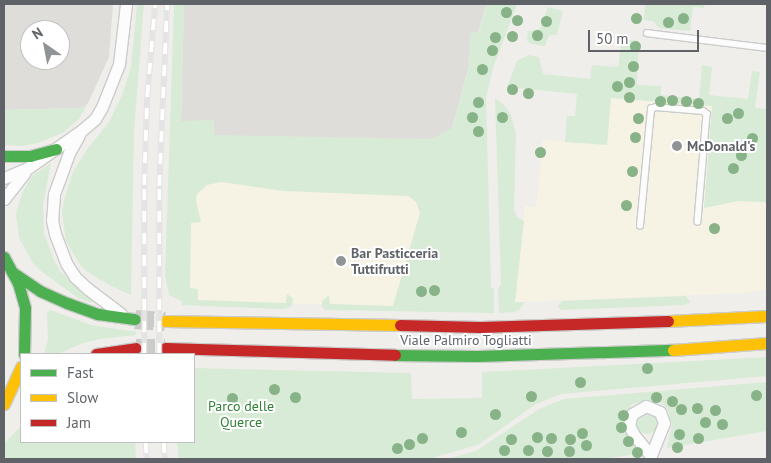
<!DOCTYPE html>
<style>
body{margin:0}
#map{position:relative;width:771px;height:463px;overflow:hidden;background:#efeeea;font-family:"PT Sans",sans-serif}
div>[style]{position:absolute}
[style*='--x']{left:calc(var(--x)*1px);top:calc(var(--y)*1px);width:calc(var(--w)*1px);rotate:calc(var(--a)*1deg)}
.commercial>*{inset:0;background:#f7f3e4}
.industrial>*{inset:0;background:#dfddda}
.green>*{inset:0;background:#d8ebd6}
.round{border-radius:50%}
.primary-tunnel>*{height:19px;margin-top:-9.5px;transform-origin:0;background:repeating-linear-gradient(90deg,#cbcbca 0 19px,transparent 0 28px)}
.roads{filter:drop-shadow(1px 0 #cbcccc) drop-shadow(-1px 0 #cbcccc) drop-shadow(0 1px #cbcccc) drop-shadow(0 -1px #cbcccc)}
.lane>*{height:5.5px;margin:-2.75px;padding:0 2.75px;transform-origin:2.75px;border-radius:2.75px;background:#fdfcfc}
.street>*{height:11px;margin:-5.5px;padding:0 5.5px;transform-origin:5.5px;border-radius:5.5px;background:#fdfcfc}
.fast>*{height:11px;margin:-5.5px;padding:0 5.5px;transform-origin:5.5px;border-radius:5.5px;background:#4caf50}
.slow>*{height:11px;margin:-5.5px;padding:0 5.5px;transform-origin:5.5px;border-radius:5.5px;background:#ffc107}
.jam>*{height:11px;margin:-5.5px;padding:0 5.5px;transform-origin:5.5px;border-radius:5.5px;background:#c62828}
.rail>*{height:5.5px;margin-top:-2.75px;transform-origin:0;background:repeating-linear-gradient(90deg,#fff 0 11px,#e4e4e4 0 22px);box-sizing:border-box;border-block:1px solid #e4e4e4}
.trees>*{width:11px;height:11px;margin:-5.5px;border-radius:50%;background:#88b388}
.dots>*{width:14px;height:14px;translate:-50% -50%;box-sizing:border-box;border:2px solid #fff;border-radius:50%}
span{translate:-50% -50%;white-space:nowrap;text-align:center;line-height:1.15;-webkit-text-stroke:4px #fff;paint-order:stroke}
.poi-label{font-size:14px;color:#5f6368;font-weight:700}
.left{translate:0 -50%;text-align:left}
.street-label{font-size:14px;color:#5f6368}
.park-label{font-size:14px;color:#348238}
.frame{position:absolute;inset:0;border:5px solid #5f6368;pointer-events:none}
.legend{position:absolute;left:20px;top:353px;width:175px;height:90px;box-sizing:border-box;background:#fff;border:1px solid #bfc1c3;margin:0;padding:6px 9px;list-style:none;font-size:15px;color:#5f6368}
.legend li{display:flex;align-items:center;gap:10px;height:25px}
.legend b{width:25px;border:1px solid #bfc1c3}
.north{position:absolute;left:20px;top:20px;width:50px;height:50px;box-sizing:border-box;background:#fff;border:1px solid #bfc1c3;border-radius:50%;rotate:327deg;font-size:14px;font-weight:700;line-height:20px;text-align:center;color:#5f6368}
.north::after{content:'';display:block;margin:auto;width:18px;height:22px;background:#919496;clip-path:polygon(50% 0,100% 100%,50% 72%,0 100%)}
.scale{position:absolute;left:588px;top:30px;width:111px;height:22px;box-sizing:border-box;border:2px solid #5f6368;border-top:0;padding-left:6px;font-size:15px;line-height:18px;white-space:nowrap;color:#5f6368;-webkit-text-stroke:4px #fff;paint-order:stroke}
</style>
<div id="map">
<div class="commercial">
<div style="clip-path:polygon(611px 98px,712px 106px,704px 208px,738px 201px,767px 202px,767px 289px,745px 293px,515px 302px,525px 206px,536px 207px,543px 140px,607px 144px)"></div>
<div style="clip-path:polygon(191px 179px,425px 195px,393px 306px,182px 301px)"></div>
</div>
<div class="industrial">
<div style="clip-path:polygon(evenodd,4px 4px,113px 4px,109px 57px,88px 103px,81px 108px,4px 110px,4px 4px,30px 30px,60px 30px,60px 60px,30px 60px,30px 30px)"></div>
<div style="clip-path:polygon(184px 4px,486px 4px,452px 128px,425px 195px,191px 179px,181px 121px)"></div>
</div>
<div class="green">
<div style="clip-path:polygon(137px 4px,144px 4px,134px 131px,131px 295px,109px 285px,86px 271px,79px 263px,66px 241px,62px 213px,64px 200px,73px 172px,88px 148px,109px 122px,122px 95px,131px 67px)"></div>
<div style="clip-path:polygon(174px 4px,184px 4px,181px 121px,214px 120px,214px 135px,432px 139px,452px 128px,468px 71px,470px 33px,479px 32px,486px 4px,517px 4px,493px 68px,486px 98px,491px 287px,494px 289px,494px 313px,325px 310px,322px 306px,322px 301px,329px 295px,330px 304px,393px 306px,420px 213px,416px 202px,408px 196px,283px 191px,221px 182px,207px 185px,197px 194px,196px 201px,201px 222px,191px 223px,190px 288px,198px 289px,198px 300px,286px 303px,287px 294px,293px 298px,292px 305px,288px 308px,281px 309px,182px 305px,182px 301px,169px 295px,165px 276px)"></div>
<div style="clip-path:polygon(645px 4px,705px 4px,704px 8px,693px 7px,690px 31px,659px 28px,653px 21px,644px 20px)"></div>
<div style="clip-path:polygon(548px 7px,563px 11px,557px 35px,549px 35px,545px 46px,531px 44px,527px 41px,528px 31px,540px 29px)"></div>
<div style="clip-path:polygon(622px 39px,639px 41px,637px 85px,661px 86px,661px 95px,699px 99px,702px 65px,712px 67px,709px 95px,748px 99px,752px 71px,760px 72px,755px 108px,767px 109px,767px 202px,738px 201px,704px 208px,712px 106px,611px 98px,607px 145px,565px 142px,567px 116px,575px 116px,577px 94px,507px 87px,517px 61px,528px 55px,539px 57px,543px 74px,590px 79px,592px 65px,618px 67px)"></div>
<div style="clip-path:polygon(495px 98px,505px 106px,511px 115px,516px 134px,514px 210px,517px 217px,524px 221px,515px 302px,525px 302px,519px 310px,514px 312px,499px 313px,498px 289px,501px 284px)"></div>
<div style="clip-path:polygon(88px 103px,79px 119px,64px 132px,38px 143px,21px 146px,4px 145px,4px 110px,81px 108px)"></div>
<div style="clip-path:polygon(51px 163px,43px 205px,44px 233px,54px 260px,60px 271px,92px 301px,92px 303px,78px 298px,41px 271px,33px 263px,19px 238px,16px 213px,23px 191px,32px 176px)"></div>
<div style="clip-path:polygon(686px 296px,690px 302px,684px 305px,561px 310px,558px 306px,562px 301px)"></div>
<div style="clip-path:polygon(50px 310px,91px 325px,136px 332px,136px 335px,100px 339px,83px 343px,58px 354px,44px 354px,48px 340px,47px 313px)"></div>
<div style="clip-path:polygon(767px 357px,767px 376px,561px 394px,536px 404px,478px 445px,435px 457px,435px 459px,179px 459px,177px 442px,194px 442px,194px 368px,411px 373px,412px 399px,482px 398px,482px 372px)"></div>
<div style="clip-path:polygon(767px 382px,767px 431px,667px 448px,672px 425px,668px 409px,658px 400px,649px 400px,632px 404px,623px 419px,624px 430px,639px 450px,638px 454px,601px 459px,447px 459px,476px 451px,539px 409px,564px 399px)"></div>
<div class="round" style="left:637px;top:414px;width:20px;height:20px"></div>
<div style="clip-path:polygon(21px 426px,21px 442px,135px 442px,136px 459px,4px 459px,4px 444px)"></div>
</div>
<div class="primary-tunnel">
<div style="--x:135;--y:319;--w:30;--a:4"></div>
<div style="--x:136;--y:348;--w:29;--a:0"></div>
</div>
<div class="roads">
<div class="lane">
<div style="--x:647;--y:33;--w:121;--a:7.1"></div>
<div style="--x:640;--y:226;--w:118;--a:-84.6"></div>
<div style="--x:651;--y:109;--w:5;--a:-22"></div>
<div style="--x:656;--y:107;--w:47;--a:4.9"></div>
<div style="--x:703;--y:111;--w:5;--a:37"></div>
<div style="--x:707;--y:114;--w:108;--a:94.8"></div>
</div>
<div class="street">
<div style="--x:79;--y:135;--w:21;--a:119"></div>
<div style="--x:69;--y:153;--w:44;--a:110.1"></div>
<div style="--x:54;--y:194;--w:26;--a:94"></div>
<div style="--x:52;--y:220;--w:14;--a:78"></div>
<div style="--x:55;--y:234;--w:31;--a:69"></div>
<div style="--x:66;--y:263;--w:17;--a:57"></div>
<div style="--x:75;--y:277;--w:18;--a:43"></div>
<div style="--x:88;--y:289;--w:41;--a:37.1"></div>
<div style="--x:4;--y:178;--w:26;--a:-23"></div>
<div style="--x:28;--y:168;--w:66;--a:-35.1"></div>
<div style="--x:82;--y:130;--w:17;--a:-40"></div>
<div style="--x:95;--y:119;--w:14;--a:-60"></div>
<div style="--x:102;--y:107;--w:46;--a:-68.4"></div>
<div style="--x:119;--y:64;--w:60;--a:-83.3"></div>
<div style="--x:4;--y:199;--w:33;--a:-52"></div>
<div style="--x:646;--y:406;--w:15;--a:23"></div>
<div style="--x:660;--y:412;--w:12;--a:70"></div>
<div style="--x:664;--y:423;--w:35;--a:112"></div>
<div style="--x:651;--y:456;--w:27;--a:-129"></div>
<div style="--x:634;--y:435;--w:11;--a:-117"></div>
<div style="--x:629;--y:425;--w:11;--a:-75"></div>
<div style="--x:632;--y:414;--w:16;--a:-30"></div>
</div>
<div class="fast">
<div style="--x:4;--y:156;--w:26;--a:0"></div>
<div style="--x:30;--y:156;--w:27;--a:-15"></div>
<div style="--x:4;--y:257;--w:30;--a:62"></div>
<div style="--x:18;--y:283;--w:26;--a:74"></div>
<div style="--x:25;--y:308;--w:46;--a:91.2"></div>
<div style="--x:12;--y:272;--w:34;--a:34"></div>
<div style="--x:40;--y:291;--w:30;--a:24"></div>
<div style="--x:67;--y:303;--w:33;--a:20"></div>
<div style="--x:98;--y:314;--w:37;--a:8"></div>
<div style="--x:395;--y:355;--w:82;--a:0.7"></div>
<div style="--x:477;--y:356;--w:196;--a:-1.8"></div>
</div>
<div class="slow">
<div style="--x:165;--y:321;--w:235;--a:1"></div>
<div style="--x:668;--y:321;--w:99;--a:-2.9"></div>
<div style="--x:673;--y:350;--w:94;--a:-4.3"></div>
<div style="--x:4;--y:404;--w:41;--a:-65.3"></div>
</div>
<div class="jam">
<div style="--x:400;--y:325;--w:80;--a:1.4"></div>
<div style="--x:480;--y:327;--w:188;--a:-1.8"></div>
<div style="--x:165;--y:348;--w:230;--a:1.7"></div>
<div style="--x:96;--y:354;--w:40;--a:-8.5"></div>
</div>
</div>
<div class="rail">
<div style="--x:144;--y:354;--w:169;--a:-90"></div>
<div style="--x:144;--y:185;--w:89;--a:-88.1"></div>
<div style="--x:147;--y:96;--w:92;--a:-85"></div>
<div style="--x:159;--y:354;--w:168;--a:-90"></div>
<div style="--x:159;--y:186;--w:182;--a:-87.5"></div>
<div style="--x:146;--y:442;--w:17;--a:87"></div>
<div style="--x:164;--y:442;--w:17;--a:87"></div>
</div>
<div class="trees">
<div style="left:506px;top:12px"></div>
<div style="left:636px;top:18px"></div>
<div style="left:683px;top:18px"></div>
<div style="left:517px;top:20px"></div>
<div style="left:546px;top:21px"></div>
<div style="left:668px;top:22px"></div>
<div style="left:537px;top:35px"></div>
<div style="left:512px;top:36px"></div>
<div style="left:495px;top:37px"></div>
<div style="left:635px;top:46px"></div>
<div style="left:492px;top:50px"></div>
<div style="left:633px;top:66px"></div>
<div style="left:482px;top:69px"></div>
<div style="left:629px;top:82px"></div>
<div style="left:617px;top:86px"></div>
<div style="left:512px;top:89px"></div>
<div style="left:528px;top:93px"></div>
<div style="left:629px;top:97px"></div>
<div style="left:672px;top:100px"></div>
<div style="left:660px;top:101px"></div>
<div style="left:686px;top:101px"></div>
<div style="left:478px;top:102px"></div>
<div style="left:698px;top:103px"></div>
<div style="left:738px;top:113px"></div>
<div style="left:472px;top:117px"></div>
<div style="left:502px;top:117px"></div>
<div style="left:638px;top:118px"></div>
<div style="left:727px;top:118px"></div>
<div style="left:478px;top:131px"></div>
<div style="left:635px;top:137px"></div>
<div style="left:752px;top:138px"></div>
<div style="left:540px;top:152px"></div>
<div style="left:741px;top:155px"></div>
<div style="left:733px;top:168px"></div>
<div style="left:632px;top:171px"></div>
<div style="left:626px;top:205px"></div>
<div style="left:714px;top:228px"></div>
<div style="left:434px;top:290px"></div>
<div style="left:421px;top:291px"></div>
<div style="left:647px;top:368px"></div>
<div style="left:580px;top:382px"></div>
<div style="left:274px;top:389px"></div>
<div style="left:756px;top:395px"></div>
<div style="left:531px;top:396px"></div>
<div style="left:295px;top:397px"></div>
<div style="left:656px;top:397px"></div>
<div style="left:232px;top:398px"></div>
<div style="left:672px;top:401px"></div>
<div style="left:697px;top:408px"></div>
<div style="left:681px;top:409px"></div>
<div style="left:715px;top:410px"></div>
<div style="left:495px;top:414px"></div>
<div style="left:623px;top:415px"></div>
<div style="left:705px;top:422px"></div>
<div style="left:722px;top:424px"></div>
<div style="left:621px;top:427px"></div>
<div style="left:461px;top:432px"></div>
<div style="left:582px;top:433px"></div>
<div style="left:679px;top:434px"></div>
<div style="left:537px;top:437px"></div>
<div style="left:422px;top:438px"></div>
<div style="left:551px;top:438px"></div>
<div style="left:698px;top:438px"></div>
<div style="left:511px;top:439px"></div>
<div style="left:570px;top:439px"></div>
<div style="left:628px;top:441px"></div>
<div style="left:409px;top:444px"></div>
<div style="left:586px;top:445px"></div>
<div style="left:677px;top:447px"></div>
<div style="left:397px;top:448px"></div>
<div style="left:504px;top:450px"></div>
<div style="left:528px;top:450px"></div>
<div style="left:547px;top:451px"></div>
<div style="left:569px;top:451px"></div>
<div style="left:637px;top:452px"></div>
</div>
<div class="dots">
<div style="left:677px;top:146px;background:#919496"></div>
<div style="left:341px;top:261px;background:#919496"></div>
</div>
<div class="poi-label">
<span class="left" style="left:687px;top:146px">McDonald's</span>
<span class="left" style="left:351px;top:261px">Bar Pasticceria<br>Tuttifrutti</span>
</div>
<div class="street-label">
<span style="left:466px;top:340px">Viale Palmiro Togliatti</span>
</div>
<div class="park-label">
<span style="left:241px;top:414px">Parco delle<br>Querce</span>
</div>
<div class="frame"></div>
<ul class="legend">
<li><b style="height:6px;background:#4caf50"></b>Fast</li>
<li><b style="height:6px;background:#ffc107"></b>Slow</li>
<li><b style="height:6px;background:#c62828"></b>Jam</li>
</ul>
<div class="north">N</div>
<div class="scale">50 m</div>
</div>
